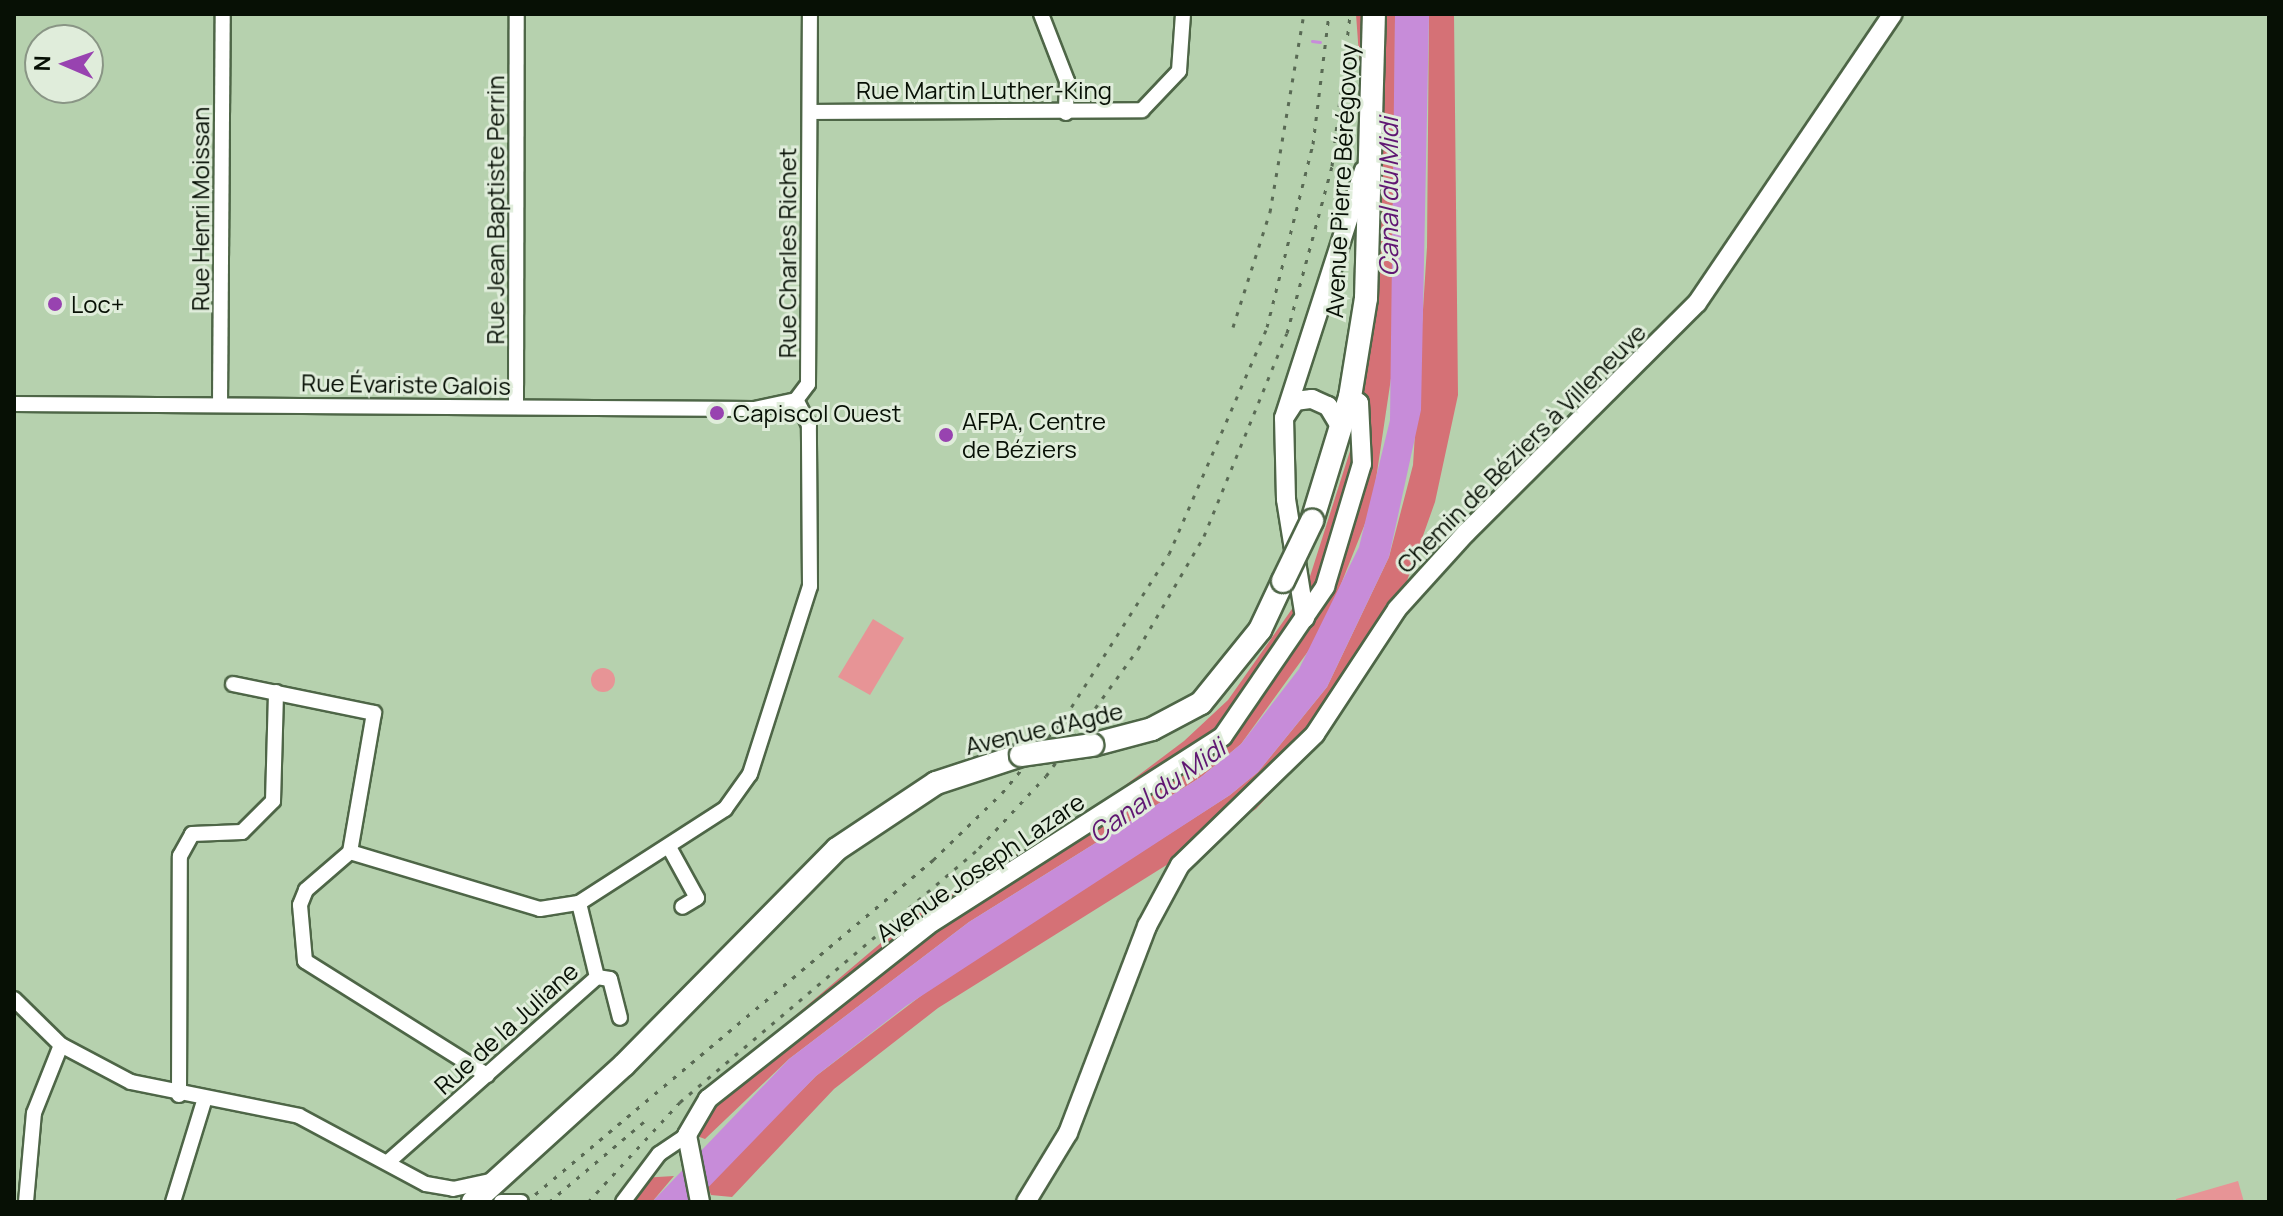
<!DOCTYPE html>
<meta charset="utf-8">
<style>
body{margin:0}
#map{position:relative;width:2283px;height:1216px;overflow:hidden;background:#b6d1ae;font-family:Manrope,sans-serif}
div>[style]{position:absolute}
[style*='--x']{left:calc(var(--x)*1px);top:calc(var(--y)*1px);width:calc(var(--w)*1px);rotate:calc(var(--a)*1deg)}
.green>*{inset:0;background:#e79496}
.round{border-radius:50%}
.forest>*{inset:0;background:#d57176}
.water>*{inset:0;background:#c78cd9}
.stream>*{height:3px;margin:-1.5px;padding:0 1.5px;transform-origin:1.5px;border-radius:1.5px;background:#c78cd9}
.roads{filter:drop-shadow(2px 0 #4e6647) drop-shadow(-2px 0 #4e6647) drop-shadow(0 2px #4e6647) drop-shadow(0 -2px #4e6647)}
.street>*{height:14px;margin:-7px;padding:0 7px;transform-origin:7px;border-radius:7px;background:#fff}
.secondary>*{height:18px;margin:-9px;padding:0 9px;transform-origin:9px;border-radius:9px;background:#fff}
.primary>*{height:22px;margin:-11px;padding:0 11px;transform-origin:11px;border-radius:11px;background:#fff}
.rail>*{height:3px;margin-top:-1.5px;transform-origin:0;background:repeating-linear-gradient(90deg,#596a54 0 4px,transparent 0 12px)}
.bridges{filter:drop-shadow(2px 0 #4e6647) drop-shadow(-2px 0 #4e6647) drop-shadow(0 2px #4e6647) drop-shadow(0 -2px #4e6647)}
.primary-bridge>*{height:22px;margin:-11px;padding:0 11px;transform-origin:11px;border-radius:11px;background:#fff}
.dots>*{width:22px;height:22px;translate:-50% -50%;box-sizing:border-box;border:4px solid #e0eddb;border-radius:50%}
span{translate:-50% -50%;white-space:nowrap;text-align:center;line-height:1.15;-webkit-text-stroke:6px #e0eddb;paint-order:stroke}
.street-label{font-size:24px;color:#071005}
.poi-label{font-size:24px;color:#071005}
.left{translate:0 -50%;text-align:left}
.water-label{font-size:26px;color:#5f1672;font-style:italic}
.frame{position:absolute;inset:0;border:16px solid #071005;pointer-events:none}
.north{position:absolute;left:24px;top:24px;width:80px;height:80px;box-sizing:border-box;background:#e0eddb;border:2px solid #899585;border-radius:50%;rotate:272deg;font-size:22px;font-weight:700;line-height:32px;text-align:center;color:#071005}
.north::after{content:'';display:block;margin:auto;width:28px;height:36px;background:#9843b0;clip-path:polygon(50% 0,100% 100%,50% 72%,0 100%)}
</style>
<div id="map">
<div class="green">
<div style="clip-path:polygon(873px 619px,904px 638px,870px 695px,838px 677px)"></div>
<div class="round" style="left:591px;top:668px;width:24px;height:24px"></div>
<div style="clip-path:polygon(2238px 1181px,2244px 1202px,2176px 1202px,2176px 1199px)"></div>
</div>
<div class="forest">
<div style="clip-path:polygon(1356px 14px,1395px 14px,1394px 358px,1372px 506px,1322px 632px,1241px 744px,1201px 777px,969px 922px,789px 1059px,705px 1139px,694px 1135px,731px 1070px,908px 920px,1103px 802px,1184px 741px,1228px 700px,1306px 589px,1357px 429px,1373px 101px,1360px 70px)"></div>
<div style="clip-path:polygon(1429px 14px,1454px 14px,1458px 395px,1435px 502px,1387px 637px,1335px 723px,1256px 809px,938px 1008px,834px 1089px,732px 1197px,711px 1195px,707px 1185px,816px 1076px,943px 979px,1230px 795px,1258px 772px,1327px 687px,1389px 557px,1413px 465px,1427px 247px)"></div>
<div style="clip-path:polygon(674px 1176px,652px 1202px,623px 1202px,641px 1178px)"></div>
</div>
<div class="water">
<div style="clip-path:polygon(1395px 14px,1429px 14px,1421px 410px,1389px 557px,1327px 687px,1258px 772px,1230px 795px,906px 1006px,816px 1076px,694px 1202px,652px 1202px,789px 1059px,969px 922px,1201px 777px,1241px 744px,1299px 669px,1359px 547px,1390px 420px)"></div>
</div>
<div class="stream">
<div style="--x:1312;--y:41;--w:8;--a:7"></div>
</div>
<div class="roads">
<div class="street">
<div style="--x:1041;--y:14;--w:72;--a:68.8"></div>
<div style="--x:1067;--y:81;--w:32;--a:92"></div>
<div style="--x:810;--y:112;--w:332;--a:-0.3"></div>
<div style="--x:1142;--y:110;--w:54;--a:-46.5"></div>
<div style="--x:1179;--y:71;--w:57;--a:-86"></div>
<div style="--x:14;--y:404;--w:740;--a:0.39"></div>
<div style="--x:754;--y:409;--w:43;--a:-12.1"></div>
<div style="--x:796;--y:400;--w:20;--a:-53"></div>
<div style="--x:808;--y:384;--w:370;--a:-89.7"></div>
<div style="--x:220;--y:404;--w:390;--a:-89.6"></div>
<div style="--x:516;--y:407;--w:393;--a:-89.9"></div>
<div style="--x:233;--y:684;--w:144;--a:11.6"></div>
<div style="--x:374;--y:713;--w:141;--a:99.8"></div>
<div style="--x:669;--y:847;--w:58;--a:61.2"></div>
<div style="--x:697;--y:898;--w:17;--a:149"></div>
<div style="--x:350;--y:852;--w:198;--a:16.7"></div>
<div style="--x:540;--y:909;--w:39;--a:-9"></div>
<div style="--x:579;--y:903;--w:174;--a:-32.8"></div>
<div style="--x:725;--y:809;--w:43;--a:-54.5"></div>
<div style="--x:750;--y:774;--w:197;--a:-72.3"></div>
<div style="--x:810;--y:586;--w:161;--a:-90.4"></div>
<div style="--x:809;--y:425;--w:28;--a:-117"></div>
<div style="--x:350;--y:852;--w:58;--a:139.2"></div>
<div style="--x:306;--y:890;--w:16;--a:112"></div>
<div style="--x:300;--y:905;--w:56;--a:84.9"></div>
<div style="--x:305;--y:961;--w:215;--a:32.1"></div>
<div style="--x:597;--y:977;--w:13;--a:9"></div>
<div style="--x:610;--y:979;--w:40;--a:75.6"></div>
<div style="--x:14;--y:999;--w:66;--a:44.4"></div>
<div style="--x:61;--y:1045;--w:79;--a:27.9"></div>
<div style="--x:131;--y:1082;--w:171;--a:11.4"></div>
<div style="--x:299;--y:1116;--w:144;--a:28.2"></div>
<div style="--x:426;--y:1184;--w:27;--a:10"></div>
<div style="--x:453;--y:1189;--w:40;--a:-12"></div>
<div style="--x:179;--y:1095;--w:239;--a:-89.8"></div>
<div style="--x:180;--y:856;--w:25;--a:-61"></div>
<div style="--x:192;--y:834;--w:50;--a:-2.3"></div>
<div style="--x:242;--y:832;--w:44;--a:-45"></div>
<div style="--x:273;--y:801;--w:109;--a:-88.4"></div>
<div style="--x:388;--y:1162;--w:279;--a:-41.5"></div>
<div style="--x:597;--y:977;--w:76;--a:-103.7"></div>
<div style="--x:26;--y:1202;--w:89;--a:-84.9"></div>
<div style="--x:34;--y:1113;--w:73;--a:-68.3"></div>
<div style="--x:173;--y:1202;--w:109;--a:-72.9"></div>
<div style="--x:501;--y:1202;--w:20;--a:0"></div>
<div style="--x:623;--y:1202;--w:60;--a:-53.1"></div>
<div style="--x:659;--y:1154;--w:34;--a:-34"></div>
</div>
<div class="secondary">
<div style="--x:1286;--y:415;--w:17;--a:-57"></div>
<div style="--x:1295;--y:401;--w:17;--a:-7"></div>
<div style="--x:1312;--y:399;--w:17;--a:24"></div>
<div style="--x:1328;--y:406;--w:26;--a:59"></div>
<div style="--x:1305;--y:618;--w:121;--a:-99.1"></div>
<div style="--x:1286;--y:499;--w:81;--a:-91.4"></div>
<div style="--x:1284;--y:418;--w:260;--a:-72.1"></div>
<div style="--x:700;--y:1202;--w:68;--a:-101"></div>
<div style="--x:687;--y:1135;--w:42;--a:-59.7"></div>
<div style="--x:708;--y:1099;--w:280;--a:-38.3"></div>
<div style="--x:928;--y:925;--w:350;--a:-32.6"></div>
<div style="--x:1223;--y:736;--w:181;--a:-55.6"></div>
<div style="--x:1325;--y:587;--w:128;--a:-73.3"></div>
<div style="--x:1362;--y:464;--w:61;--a:-92.8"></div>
<div style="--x:1359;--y:403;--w:11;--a:-146"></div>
<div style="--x:1026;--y:1202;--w:81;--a:-58.7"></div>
<div style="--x:1068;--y:1133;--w:222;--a:-69.1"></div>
<div style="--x:1147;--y:926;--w:69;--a:-61.6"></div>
<div style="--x:1180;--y:865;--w:188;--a:-44.1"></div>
<div style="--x:1315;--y:734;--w:149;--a:-56.7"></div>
<div style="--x:1397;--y:609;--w:103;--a:-47.8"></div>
<div style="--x:1466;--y:533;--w:326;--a:-44.9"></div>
<div style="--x:1697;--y:303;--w:349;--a:-55.9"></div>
</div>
<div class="primary">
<div style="--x:1312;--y:521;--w:130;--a:-73"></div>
<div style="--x:1350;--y:397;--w:100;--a:-80.8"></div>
<div style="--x:1366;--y:298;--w:284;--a:-88.4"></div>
<div style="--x:1092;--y:745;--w:62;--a:-14.9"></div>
<div style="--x:1152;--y:729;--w:55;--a:-28"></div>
<div style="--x:1201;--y:703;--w:94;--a:-51.1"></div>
<div style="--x:1260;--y:630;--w:54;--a:-64.9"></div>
<div style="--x:473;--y:1202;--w:204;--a:-42.2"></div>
<div style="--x:624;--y:1065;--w:303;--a:-45.4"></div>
<div style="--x:837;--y:849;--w:119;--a:-33.7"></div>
<div style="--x:936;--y:783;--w:89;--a:-18.2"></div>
</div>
</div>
<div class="rail">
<div style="--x:1233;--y:327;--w:121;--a:-72.2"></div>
<div style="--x:1270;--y:212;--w:201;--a:-80.3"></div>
<div style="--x:526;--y:1202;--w:532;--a:-40.04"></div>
<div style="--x:933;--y:860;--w:96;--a:-44.2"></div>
<div style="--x:1002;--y:793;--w:99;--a:-50.3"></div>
<div style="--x:1065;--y:717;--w:193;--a:-57.5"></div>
<div style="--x:1169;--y:554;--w:247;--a:-66.6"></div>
<div style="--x:1267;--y:327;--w:189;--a:-75.9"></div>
<div style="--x:1313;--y:144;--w:131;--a:-83"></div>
<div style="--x:549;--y:1202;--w:126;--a:-40.2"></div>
<div style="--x:588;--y:1202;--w:136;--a:-47.4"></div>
<div style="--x:680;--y:1102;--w:392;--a:-40.3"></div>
<div style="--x:979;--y:848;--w:98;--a:-47.1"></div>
<div style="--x:1046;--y:776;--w:157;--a:-54.1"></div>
<div style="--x:1138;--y:649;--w:131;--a:-59.7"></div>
<div style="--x:1204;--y:536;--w:219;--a:-67.8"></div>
<div style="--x:1287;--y:333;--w:173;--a:-74.9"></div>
<div style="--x:1332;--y:166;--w:153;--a:-83.2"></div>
</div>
<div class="bridges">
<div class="primary-bridge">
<div style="--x:1283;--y:581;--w:67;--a:-64.2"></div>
<div style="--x:1021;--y:755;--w:72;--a:-8"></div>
</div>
</div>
<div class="dots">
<div style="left:55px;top:304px;background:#9843b0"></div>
<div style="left:717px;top:413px;background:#9843b0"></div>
<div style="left:946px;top:435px;background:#9843b0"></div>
</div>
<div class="street-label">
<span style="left:984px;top:90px">Rue Martin Luther-King</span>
<span style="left:1341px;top:181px;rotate:-87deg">Avenue Pierre Bérégovoy</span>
<span style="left:200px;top:209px;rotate:-90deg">Rue Henri Moissan</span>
<span style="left:495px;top:210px;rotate:-90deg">Rue Jean Baptiste Perrin</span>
<span style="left:787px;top:253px;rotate:-90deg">Rue Charles Richet</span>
<span style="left:406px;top:384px;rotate:1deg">Rue Évariste Galois</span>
<span style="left:1521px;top:448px;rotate:-45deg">Chemin de Béziers à Villeneuve</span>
<span style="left:1044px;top:728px;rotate:-13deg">Avenue d'Agde</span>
<span style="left:980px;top:867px;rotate:-34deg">Avenue Joseph Lazare</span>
<span style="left:506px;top:1028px;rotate:-42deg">Rue de la Juliane</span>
</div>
<div class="poi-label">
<span class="left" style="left:71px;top:304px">Loc+</span>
<span class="left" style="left:733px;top:413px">Capiscol Ouest</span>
<span class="left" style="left:962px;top:435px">AFPA, Centre<br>de Béziers</span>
</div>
<div class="water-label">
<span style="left:1389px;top:197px;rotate:-90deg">Canal du Midi</span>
<span style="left:1157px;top:791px;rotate:-35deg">Canal du Midi</span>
</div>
<div class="frame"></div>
<div class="north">N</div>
</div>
